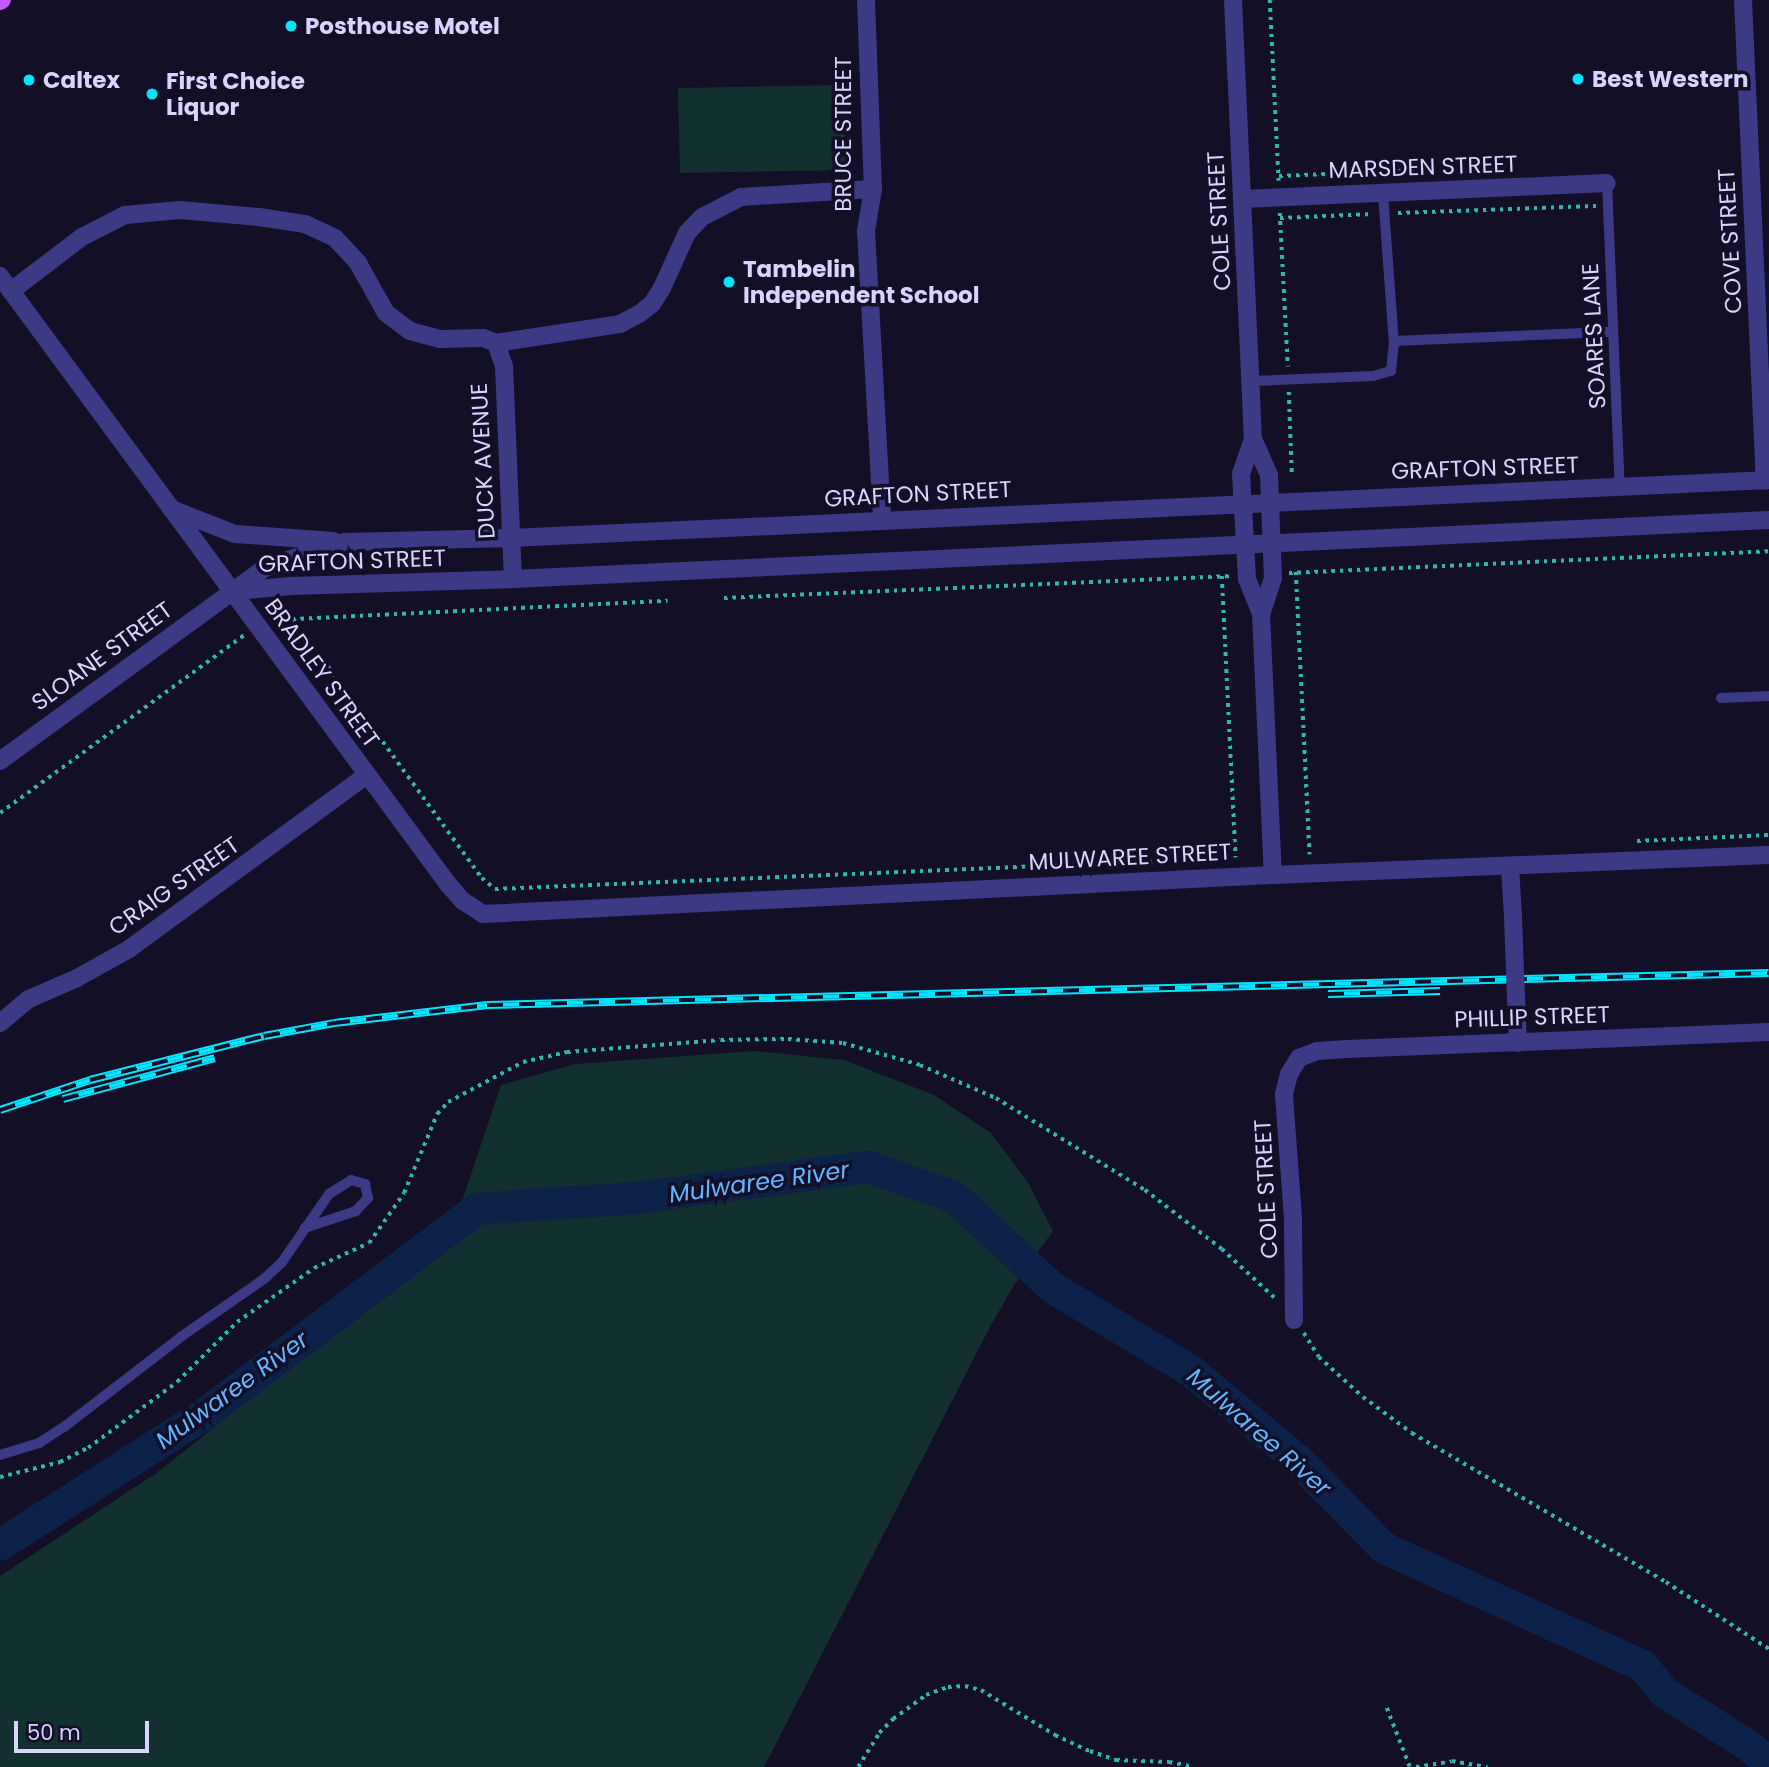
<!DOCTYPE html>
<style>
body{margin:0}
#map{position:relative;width:1769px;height:1767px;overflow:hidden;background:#130f26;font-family:Poppins,sans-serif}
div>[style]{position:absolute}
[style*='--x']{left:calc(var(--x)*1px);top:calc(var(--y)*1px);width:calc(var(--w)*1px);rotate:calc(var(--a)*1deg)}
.green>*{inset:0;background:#12302f}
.river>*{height:32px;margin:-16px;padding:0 16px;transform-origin:16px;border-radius:16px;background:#0c2248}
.path>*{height:3.5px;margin-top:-1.75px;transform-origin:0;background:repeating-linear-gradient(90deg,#2fb8b0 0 3.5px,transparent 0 8.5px)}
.service>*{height:10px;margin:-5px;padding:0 5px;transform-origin:5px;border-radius:5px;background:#3d3a85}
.minor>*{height:18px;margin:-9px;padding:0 9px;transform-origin:9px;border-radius:9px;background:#3d3a85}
.tertiary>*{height:18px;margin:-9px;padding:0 9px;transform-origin:9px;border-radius:9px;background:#3d3a85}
.primary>*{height:18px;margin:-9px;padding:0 9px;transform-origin:9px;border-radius:9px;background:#c25bff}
.rail>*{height:8px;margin-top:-4px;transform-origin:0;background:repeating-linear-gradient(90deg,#130f26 0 16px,#00e5ff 0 32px);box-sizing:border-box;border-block:2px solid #00e5ff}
.minor-bridge>*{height:18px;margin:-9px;padding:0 9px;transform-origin:9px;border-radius:9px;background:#3d3a85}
.dots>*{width:19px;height:19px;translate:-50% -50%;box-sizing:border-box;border:4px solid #130f26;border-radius:50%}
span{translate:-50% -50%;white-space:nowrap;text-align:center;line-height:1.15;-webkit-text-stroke:7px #130f26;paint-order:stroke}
.poi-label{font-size:23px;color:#d9d4ff;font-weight:700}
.left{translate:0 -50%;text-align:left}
.street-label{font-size:23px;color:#d9d4ff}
.water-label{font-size:24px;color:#62b6ff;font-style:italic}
.scale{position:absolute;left:14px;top:1721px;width:135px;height:32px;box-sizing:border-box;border:4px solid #d9d4ff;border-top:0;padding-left:9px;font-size:21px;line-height:24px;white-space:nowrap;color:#d9d4ff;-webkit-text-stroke:5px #130f26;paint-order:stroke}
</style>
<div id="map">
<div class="green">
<div style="clip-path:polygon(844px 85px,846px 170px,680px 173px,678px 88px)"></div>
<div style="clip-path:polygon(754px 1051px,844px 1060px,934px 1095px,991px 1133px,1029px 1184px,1053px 1231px,1014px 1285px,990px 1327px,764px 1767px,0 1767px,0 1576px,158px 1472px,449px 1240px,501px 1085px,575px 1064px)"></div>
</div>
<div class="river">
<div style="--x:0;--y:1545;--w:240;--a:-32.6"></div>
<div style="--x:202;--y:1416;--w:344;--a:-37"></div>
<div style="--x:477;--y:1209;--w:161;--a:-3.9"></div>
<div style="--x:638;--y:1198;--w:232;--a:-7.7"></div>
<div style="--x:868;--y:1167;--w:91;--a:19.2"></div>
<div style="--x:954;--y:1197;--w:134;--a:42.6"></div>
<div style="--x:1053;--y:1288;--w:161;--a:31"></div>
<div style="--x:1191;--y:1371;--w:139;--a:39.8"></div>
<div style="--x:1298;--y:1460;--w:123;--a:45.7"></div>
<div style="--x:1384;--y:1548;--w:285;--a:24.5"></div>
<div style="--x:1643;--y:1666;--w:35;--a:51"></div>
<div style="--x:1665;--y:1693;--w:99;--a:32.2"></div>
<div style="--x:1749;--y:1746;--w:26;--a:40"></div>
</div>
<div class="path">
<div style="--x:1270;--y:0;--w:181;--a:87.2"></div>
<div style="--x:1279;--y:176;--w:211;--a:-2.4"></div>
<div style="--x:1280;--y:213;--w:154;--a:87"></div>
<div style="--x:1398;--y:213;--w:198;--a:-2"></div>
<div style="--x:1280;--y:218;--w:93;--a:-2.5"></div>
<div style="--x:1289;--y:392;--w:82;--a:87.9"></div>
<div style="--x:1296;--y:572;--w:283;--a:87.2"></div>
<div style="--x:1289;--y:573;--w:481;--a:-2.6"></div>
<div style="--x:1222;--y:576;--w:282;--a:87.2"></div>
<div style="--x:724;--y:598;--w:508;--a:-2.48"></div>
<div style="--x:293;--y:618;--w:321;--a:54"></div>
<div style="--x:482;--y:878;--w:17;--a:40"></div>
<div style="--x:495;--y:889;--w:688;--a:-2.42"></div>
<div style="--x:275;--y:620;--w:393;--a:-2.8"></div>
<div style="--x:0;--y:813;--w:302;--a:-36.1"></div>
<div style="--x:1637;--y:841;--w:132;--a:-2.6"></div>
<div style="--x:1304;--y:1333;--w:28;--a:58"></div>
<div style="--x:1319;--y:1357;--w:59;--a:42.3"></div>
<div style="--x:1363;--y:1397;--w:61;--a:36.3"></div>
<div style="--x:1412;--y:1433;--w:294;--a:30.4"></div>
<div style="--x:1666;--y:1582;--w:123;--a:33"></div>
<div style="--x:0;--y:1477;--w:62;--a:-14"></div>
<div style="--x:60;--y:1462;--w:31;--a:-27"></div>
<div style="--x:88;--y:1448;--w:111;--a:-36.6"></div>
<div style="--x:177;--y:1382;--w:85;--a:-45"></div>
<div style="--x:237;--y:1322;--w:94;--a:-35"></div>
<div style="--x:314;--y:1268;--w:60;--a:-24.4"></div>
<div style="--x:369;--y:1243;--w:61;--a:-55"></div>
<div style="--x:404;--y:1193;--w:86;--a:-67.3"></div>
<div style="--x:437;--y:1114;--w:16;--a:-47"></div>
<div style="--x:448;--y:1102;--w:85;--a:-28.1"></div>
<div style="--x:523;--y:1062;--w:45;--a:-12.8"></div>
<div style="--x:567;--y:1052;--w:154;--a:-4.5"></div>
<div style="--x:721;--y:1040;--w:67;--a:-0.9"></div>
<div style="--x:788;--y:1039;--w:55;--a:4.2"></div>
<div style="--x:843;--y:1043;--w:80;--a:15.9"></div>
<div style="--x:920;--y:1065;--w:83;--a:23.5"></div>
<div style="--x:996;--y:1098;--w:175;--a:31.7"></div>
<div style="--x:1145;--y:1190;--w:97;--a:37.5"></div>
<div style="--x:1222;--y:1249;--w:75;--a:42.8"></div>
<div style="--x:1387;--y:1708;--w:63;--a:68.7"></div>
<div style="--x:858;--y:1767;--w:40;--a:-58"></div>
<div style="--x:879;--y:1733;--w:20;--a:-45"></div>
<div style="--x:893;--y:1719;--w:41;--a:-36"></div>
<div style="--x:926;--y:1695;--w:23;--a:-20"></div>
<div style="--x:948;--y:1687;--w:17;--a:-3"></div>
<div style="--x:965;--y:1686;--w:16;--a:14"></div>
<div style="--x:981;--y:1690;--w:87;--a:31.3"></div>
<div style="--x:1055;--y:1735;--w:38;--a:25"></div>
<div style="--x:1090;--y:1751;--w:28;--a:19"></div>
<div style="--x:1116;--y:1760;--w:53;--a:2.2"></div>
<div style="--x:1169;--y:1762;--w:25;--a:11"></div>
<div style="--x:1416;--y:1767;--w:36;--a:-9"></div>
<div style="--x:1452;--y:1761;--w:36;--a:10"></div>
</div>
<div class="service">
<div style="--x:1607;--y:183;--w:304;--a:87.6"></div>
<div style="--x:1394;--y:341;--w:219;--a:-2.4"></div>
<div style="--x:1251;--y:381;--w:122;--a:-2.3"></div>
<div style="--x:1373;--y:376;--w:19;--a:-16"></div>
<div style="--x:1391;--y:371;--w:27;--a:-84"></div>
<div style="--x:1394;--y:344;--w:151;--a:-94.2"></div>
<div style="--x:1721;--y:698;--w:48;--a:-2.4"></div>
<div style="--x:0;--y:1455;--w:41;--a:-17.1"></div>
<div style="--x:39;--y:1443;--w:30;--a:-33"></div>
<div style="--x:64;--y:1427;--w:149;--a:-37.6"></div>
<div style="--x:182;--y:1336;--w:100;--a:-34.8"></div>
<div style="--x:264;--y:1279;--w:25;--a:-43"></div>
<div style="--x:282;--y:1262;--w:83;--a:-55.3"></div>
<div style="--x:329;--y:1194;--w:26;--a:-32"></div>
<div style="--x:351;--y:1180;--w:15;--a:16"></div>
<div style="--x:365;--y:1184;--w:14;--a:78"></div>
<div style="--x:368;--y:1198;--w:18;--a:133"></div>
<div style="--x:356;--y:1211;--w:54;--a:161.6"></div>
</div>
<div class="minor">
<div style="--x:866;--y:0;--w:189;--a:87.9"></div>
<div style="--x:873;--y:189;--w:43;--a:99.5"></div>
<div style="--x:866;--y:231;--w:289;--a:86.8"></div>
<div style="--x:1233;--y:0;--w:439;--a:87.4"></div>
<div style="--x:1253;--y:439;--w:39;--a:66"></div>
<div style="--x:1269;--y:475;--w:103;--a:87.8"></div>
<div style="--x:1273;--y:578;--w:38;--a:108"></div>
<div style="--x:1743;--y:0;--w:481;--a:87.4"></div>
<div style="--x:1242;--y:199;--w:365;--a:-2.5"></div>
<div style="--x:0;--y:276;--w:755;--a:53.62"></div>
<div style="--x:448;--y:884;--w:23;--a:49"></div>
<div style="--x:463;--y:901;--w:24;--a:33"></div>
<div style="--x:483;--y:914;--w:791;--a:-2.83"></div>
<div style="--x:1273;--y:875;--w:496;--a:-2.3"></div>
<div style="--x:11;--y:291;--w:89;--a:-37.3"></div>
<div style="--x:82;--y:237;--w:48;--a:-27.1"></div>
<div style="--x:125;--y:215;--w:55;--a:-5.2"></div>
<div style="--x:180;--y:210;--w:79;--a:5.1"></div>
<div style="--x:259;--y:217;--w:47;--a:8.7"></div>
<div style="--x:305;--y:224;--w:33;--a:25"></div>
<div style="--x:335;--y:238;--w:34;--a:47"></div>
<div style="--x:358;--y:263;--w:57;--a:60.8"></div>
<div style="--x:386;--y:313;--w:30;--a:37"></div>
<div style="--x:410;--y:331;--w:31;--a:15"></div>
<div style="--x:440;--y:339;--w:43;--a:-1.3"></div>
<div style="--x:483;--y:338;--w:14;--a:21"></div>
<div style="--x:496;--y:343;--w:125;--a:-8.7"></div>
<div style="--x:620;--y:324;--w:21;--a:-28"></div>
<div style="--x:639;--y:314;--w:16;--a:-38"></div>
<div style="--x:652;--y:304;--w:19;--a:-58"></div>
<div style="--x:662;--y:288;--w:60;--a:-65.6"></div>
<div style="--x:687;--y:233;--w:22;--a:-47"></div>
<div style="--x:702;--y:217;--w:44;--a:-27.1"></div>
<div style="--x:741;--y:197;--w:132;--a:-3.5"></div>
<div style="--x:496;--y:343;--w:24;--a:71"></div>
<div style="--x:504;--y:366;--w:213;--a:87.6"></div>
<div style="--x:1253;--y:439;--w:37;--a:109"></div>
<div style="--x:1241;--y:474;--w:105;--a:86.7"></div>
<div style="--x:1247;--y:579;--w:38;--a:68"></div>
<div style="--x:1261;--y:614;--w:261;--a:87.4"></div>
<div style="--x:1510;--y:866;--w:51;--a:86.6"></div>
<div style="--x:1516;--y:997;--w:46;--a:87.5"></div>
<div style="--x:0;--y:1023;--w:38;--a:-40"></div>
<div style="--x:29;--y:999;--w:52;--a:-23.6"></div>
<div style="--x:77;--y:978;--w:60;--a:-29.1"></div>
<div style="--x:129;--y:949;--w:295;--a:-36.2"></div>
<div style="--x:1294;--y:1320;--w:102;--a:-90.6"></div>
<div style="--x:1293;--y:1218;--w:124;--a:-94.2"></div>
<div style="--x:1284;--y:1094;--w:21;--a:-76"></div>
<div style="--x:1289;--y:1074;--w:19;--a:-58"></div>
<div style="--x:1299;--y:1058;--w:19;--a:-21"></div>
<div style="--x:1317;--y:1051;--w:30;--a:-4"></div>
<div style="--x:1347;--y:1049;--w:422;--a:-2.3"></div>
</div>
<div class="tertiary">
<div style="--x:171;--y:509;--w:69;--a:21.3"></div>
<div style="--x:235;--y:534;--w:99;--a:4"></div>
<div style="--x:234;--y:591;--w:58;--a:-4.9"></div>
<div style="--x:292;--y:586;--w:221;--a:-1.8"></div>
<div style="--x:513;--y:579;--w:1257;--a:-2.69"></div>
<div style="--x:0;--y:761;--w:329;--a:-36.1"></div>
<div style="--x:266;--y:567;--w:83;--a:-17.6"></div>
<div style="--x:345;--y:542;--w:166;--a:-1.4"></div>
<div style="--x:511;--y:538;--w:1259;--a:-2.64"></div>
</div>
<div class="primary">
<div style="--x:0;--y:1;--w:2;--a:-27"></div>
</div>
<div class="rail">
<div style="--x:1328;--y:994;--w:112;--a:-1.5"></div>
<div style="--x:63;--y:1099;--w:157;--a:-15.1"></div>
<div style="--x:0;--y:1110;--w:95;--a:-18.4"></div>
<div style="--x:90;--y:1080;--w:179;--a:-14.2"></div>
<div style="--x:264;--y:1036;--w:71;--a:-10.5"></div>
<div style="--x:334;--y:1023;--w:154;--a:-6.7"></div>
<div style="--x:487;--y:1005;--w:1282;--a:-1.43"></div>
</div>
<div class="minor-bridge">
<div style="--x:1513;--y:917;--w:80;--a:87.9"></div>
</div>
<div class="dots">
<div style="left:291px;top:26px;background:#00e5ff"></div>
<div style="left:1578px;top:79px;background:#00e5ff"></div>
<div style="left:29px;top:80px;background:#00e5ff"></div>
<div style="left:152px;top:94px;background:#00e5ff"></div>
<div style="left:729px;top:282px;background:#00e5ff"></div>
</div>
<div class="poi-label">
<span class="left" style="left:305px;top:26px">Posthouse Motel</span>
<span class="left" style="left:1592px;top:79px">Best Western</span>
<span class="left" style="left:43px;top:80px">Caltex</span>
<span class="left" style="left:166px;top:94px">First Choice<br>Liquor</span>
<span class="left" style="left:743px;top:282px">Tambelin<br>Independent School</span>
</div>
<div class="street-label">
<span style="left:843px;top:134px;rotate:-90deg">BRUCE STREET</span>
<span style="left:1423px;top:167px;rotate:-2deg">MARSDEN STREET</span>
<span style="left:1219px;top:221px;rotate:-93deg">COLE STREET</span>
<span style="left:1730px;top:241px;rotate:-93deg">COVE STREET</span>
<span style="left:1594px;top:336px;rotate:-93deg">SOARES LANE</span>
<span style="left:483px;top:461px;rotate:-93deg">DUCK AVENUE</span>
<span style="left:1485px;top:468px;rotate:-2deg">GRAFTON STREET</span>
<span style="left:918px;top:494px;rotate:-3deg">GRAFTON STREET</span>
<span style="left:352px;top:561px;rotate:-2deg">GRAFTON STREET</span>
<span style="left:102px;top:656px;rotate:-36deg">SLOANE STREET</span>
<span style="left:322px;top:673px;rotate:54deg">BRADLEY STREET</span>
<span style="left:1130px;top:857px;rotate:-3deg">MULWAREE STREET</span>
<span style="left:174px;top:886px;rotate:-35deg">CRAIG STREET</span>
<span style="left:1532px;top:1017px;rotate:-2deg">PHILLIP STREET</span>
<span style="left:1266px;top:1189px;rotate:-93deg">COLE STREET</span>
</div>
<div class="water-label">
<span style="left:759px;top:1182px;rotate:-8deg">Mulwaree River</span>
<span style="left:232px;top:1390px;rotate:-36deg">Mulwaree River</span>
<span style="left:1259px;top:1432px;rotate:41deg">Mulwaree River</span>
</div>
<div class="scale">50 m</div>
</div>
